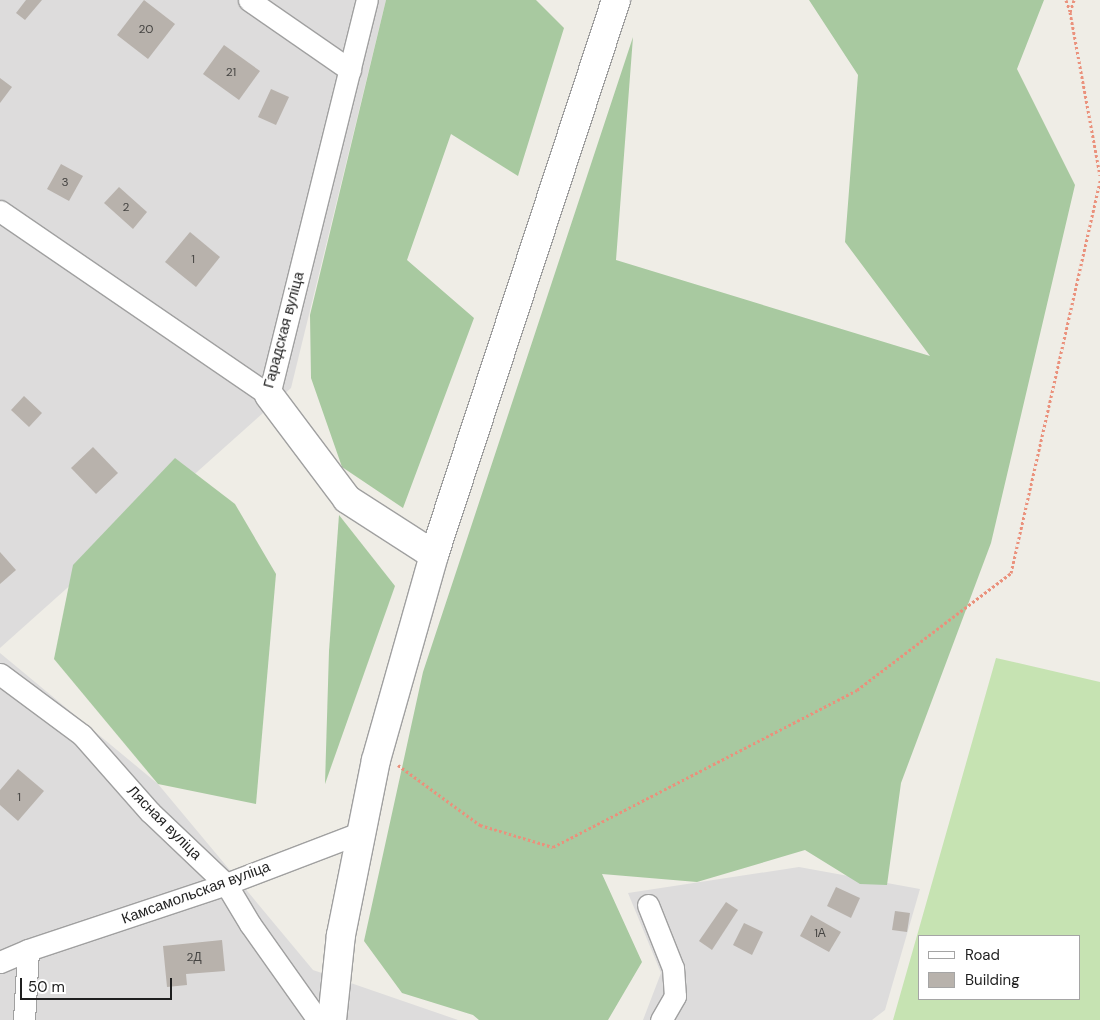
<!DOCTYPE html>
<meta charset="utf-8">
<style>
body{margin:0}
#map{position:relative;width:1100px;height:1020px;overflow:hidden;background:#efede6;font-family:"DM Sans",sans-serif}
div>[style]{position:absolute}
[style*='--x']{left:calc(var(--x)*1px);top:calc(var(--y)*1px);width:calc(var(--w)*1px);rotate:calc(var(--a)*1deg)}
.residential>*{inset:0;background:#dddcdc}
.grass>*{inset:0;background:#c6e3b2}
.forest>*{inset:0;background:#a8c9a0}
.building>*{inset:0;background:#b8b2ac}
.path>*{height:3px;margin-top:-1.5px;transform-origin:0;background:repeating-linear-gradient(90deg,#ea917c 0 2.5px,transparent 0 5px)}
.roads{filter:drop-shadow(1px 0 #a0a0a0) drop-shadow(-1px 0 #a0a0a0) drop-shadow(0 1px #a0a0a0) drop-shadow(0 -1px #a0a0a0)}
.minor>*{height:21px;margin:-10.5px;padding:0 10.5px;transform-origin:10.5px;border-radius:10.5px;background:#fff}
.tertiary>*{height:28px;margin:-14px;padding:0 14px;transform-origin:14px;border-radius:14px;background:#fff}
span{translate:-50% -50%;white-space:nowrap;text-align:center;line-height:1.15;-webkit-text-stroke:4.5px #fff;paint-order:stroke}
.number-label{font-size:12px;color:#454442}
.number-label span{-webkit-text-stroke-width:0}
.street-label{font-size:15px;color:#1f1f1f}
.legend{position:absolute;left:918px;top:935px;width:162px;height:65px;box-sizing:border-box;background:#fff;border:1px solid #a5a5a5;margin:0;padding:6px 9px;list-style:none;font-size:15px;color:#1f1f1f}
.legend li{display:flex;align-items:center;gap:10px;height:25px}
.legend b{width:25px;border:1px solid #a5a5a5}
.scale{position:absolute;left:20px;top:978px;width:152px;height:22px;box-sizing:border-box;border:2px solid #1f1f1f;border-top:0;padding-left:6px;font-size:15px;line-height:18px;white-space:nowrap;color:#1f1f1f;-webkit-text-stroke:4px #fff;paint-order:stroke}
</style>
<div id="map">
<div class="residential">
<div style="clip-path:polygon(0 0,386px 0,291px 388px,0 648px)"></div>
<div style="clip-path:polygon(0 653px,158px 784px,313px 970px,458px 1020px,0 1020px)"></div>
<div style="clip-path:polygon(799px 867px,920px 889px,885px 1010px,872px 1020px,643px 1020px,661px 973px,628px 893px)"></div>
</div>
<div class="grass">
<div style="clip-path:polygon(evenodd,996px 658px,1100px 682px,1100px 1020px,893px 1020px,996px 658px,919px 936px,1079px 936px,1079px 999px,919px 999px,919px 936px)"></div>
</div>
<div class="forest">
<div style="clip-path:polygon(386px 0,536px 0,564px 28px,518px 176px,451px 134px,407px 260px,474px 318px,403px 508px,342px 467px,311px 378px,310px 315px)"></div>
<div style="clip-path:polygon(809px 0,1044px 0,1017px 69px,1075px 185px,991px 543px,901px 783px,887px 885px,860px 884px,805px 850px,697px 882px,602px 874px,642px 962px,608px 1020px,479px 1020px,473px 1015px,402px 993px,364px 941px,423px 672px,633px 37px,616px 260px,930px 356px,845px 242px,858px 75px)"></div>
<div style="clip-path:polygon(175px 458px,235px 504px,276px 574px,256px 804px,158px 784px,54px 659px,73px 565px)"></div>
<div style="clip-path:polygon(339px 515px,395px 586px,325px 784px,329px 651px)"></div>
</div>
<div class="building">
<div style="clip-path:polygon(26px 0,42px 0,25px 20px,16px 13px)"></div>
<div style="clip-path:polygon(144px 0,175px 24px,148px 59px,117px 35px)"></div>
<div style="clip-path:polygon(224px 45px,260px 71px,239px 100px,203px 74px)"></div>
<div style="clip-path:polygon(0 78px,12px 87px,0 103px)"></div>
<div style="clip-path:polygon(271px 89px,289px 97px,276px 125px,258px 117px)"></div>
<div style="clip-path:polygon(61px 164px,83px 176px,69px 201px,47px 189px)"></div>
<div style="clip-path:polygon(119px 187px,147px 212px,133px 229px,104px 203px)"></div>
<div style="clip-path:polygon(190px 232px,220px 257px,196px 287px,165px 262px)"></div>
<div style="clip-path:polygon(24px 396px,42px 413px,29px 427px,11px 410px)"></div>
<div style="clip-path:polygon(93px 447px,118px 473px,96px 494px,71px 468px)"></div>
<div style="clip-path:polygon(0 552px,16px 570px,0 584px)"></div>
<div style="clip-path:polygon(18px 769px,44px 791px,18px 821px,0 805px,0 790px)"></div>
<div style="clip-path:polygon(836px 887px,860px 898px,851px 918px,827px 906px)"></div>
<div style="clip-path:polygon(726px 902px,738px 910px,712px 950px,699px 941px)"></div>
<div style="clip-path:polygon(895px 911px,910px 913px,907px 932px,892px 930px)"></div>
<div style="clip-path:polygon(811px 915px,841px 932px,829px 952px,800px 936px)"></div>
<div style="clip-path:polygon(744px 923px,763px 932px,752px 955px,733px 945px)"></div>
<div style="clip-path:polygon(222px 940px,225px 971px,186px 974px,187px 985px,167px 987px,163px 946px)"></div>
</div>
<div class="path">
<div style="--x:1066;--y:0;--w:12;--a:70"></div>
<div style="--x:1074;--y:0;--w:13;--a:108"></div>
<div style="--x:1070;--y:12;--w:166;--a:79.6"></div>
<div style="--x:398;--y:765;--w:102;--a:36.2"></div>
<div style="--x:480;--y:825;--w:76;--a:16.8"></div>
<div style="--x:553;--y:847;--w:342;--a:-27.3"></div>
<div style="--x:857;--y:690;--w:193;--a:-37.2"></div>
<div style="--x:1011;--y:573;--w:403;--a:-77.2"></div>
</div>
<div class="roads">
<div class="minor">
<div style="--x:249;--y:0;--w:123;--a:34.7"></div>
<div style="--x:0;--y:211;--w:326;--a:34.4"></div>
<div style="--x:269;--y:395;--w:407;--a:-76.1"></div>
<div style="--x:0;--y:674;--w:102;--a:36.6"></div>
<div style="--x:82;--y:735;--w:103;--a:48.6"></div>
<div style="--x:150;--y:812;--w:105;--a:43.5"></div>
<div style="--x:226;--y:884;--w:47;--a:59"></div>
<div style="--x:250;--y:924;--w:118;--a:54.7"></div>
<div style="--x:648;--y:905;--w:68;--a:68.4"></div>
<div style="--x:673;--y:968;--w:28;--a:86"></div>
<div style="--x:675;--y:996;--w:28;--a:120"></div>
<div style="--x:0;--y:962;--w:30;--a:-23"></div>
<div style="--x:28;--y:950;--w:209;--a:-18.4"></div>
<div style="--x:226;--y:884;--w:146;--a:-20.9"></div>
<div style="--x:24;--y:1020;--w:70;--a:-86.7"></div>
</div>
<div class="tertiary">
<div style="--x:269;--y:395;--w:130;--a:53.1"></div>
<div style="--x:347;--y:499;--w:103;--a:32.8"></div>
<div style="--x:332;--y:1020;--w:85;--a:-84"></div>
<div style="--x:341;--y:935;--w:178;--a:-78.7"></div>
<div style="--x:376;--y:760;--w:213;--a:-74.2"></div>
<div style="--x:434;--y:555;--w:584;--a:-71.84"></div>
</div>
</div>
<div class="number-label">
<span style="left:146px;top:30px">20</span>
<span style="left:231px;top:73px">21</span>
<span style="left:65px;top:183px">3</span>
<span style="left:126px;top:208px">2</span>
<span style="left:193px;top:260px">1</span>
<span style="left:19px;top:798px">1</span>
<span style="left:820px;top:934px">1А</span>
<span style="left:194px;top:958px">2Д</span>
</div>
<div class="street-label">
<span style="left:284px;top:330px;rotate:-75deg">Гарадская вуліца</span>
<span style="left:164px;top:823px;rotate:45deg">Лясная вуліца</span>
<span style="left:196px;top:893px;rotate:-20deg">Камсамольская вуліца</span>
</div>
<ul class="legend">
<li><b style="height:6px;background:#fff"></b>Road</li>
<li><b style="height:14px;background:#b8b2ac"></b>Building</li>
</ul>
<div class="scale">50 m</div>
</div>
